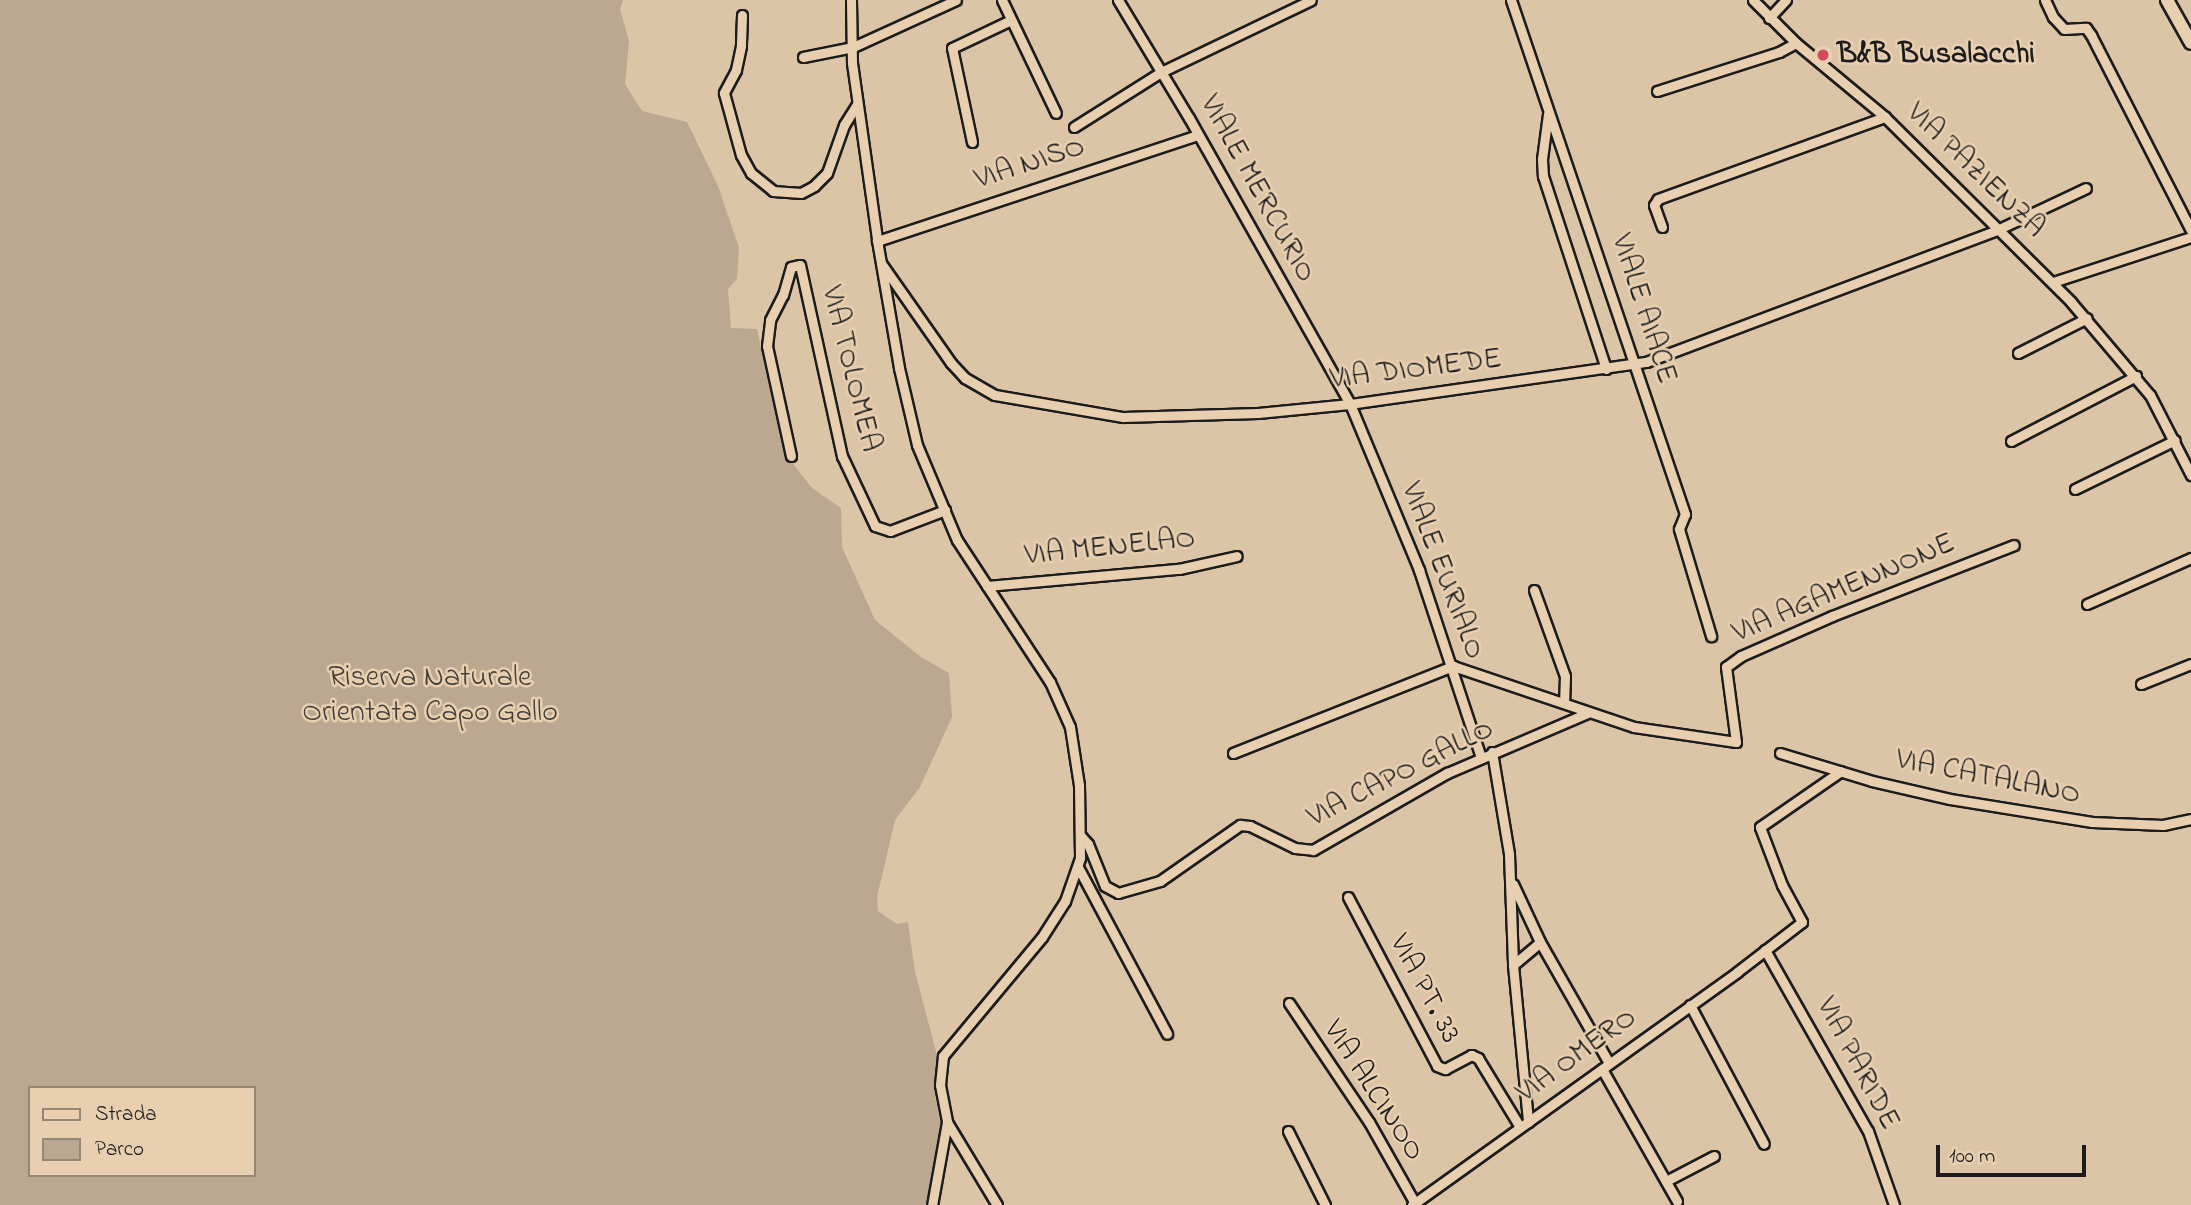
<!DOCTYPE html>
<style>
body{margin:0}
#map{position:relative;width:2191px;height:1205px;overflow:hidden;background:#dcc4a7;font-family:"Indie Flower",sans-serif}
div>[style]{position:absolute}
[style*='--x']{left:calc(var(--x)*1px);top:calc(var(--y)*1px);width:calc(var(--w)*1px);rotate:calc(var(--a)*1deg)}
.green>*{inset:0;background:#bca890}
.roads{filter:drop-shadow(2px 0 #1c1c1c) drop-shadow(-2px 0 #1c1c1c) drop-shadow(0 2px #1c1c1c) drop-shadow(0 -2px #1c1c1c)}
.minor>*{height:9px;margin:-4.5px;padding:0 4.5px;transform-origin:4.5px;border-radius:4.5px;background:#e8cfb0}
.secondary>*{height:12px;margin:-6px;padding:0 6px;transform-origin:6px;border-radius:6px;background:#e8cfb0}
.dots>*{width:19px;height:19px;translate:-50% -50%;box-sizing:border-box;border:4px solid #e8cfb0;border-radius:50%}
span{translate:-50% -50%;white-space:nowrap;text-align:center;line-height:1.15;-webkit-text-stroke:5px #e8cfb0;paint-order:stroke}
.poi-label{font-size:30px;color:#1c1c1c;font-weight:700}
.left{translate:0 -50%;text-align:left}
.street-label{font-size:30px;color:#1c1c1c}
.park-label{font-size:30px;color:#443f39}
.legend{position:absolute;left:28px;top:1086px;width:228px;height:91px;box-sizing:border-box;background:#e8cfb0;border:2px solid #968775;margin:0;padding:9px 12px;list-style:none;font-size:21px;color:#1c1c1c}
.legend li{display:flex;align-items:center;gap:14px;height:35px}
.legend b{width:35px;border:2px solid #968775}
.scale{position:absolute;left:1936px;top:1145px;width:150px;height:32px;box-sizing:border-box;border:4px solid #1c1c1c;border-top:0;padding-left:9px;font-size:21px;line-height:24px;white-space:nowrap;color:#1c1c1c;-webkit-text-stroke:5px #e8cfb0;paint-order:stroke}
</style>
<div id="map">
<div class="green">
<div style="clip-path:polygon(evenodd,0 0,623px 0,620px 9px,629px 41px,625px 84px,642px 111px,687px 122px,718px 186px,739px 248px,737px 279px,728px 289px,731px 328px,757px 329px,783px 451px,812px 488px,841px 508px,842px 547px,875px 620px,921px 657px,949px 673px,952px 717px,920px 787px,895px 820px,877px 897px,878px 911px,897px 924px,908px 922px,915px 972px,938px 1059px,934px 1090px,941px 1128px,934px 1181px,925px 1205px,0 1205px,0 0,30px 1088px,254px 1088px,254px 1175px,30px 1175px,30px 1088px)"></div>
</div>
<div class="roads">
<div class="minor">
<div style="--x:851;--y:0;--w:63;--a:89.1"></div>
<div style="--x:852;--y:63;--w:185;--a:81.9"></div>
<div style="--x:878;--y:246;--w:124;--a:80.2"></div>
<div style="--x:899;--y:368;--w:79;--a:76.8"></div>
<div style="--x:917;--y:445;--w:103;--a:67.2"></div>
<div style="--x:957;--y:540;--w:170;--a:56.8"></div>
<div style="--x:1050;--y:682;--w:49;--a:66"></div>
<div style="--x:1070;--y:727;--w:59;--a:81.2"></div>
<div style="--x:1079;--y:785;--w:73;--a:89.2"></div>
<div style="--x:1080;--y:858;--w:46;--a:109.2"></div>
<div style="--x:1065;--y:901;--w:43;--a:122.6"></div>
<div style="--x:1042;--y:937;--w:155;--a:129.8"></div>
<div style="--x:943;--y:1056;--w:29;--a:96"></div>
<div style="--x:940;--y:1085;--w:38;--a:79"></div>
<div style="--x:947;--y:1122;--w:84;--a:100.2"></div>
<div style="--x:1002;--y:0;--w:125;--a:64.5"></div>
<div style="--x:1118;--y:0;--w:138;--a:59"></div>
<div style="--x:1189;--y:118;--w:328;--a:60.6"></div>
<div style="--x:1350;--y:404;--w:180;--a:67.4"></div>
<div style="--x:1419;--y:570;--w:197;--a:71.7"></div>
<div style="--x:1511;--y:0;--w:543;--a:71.3"></div>
<div style="--x:1685;--y:514;--w:16;--a:112"></div>
<div style="--x:1679;--y:529;--w:112;--a:73.3"></div>
<div style="--x:1753;--y:0;--w:61;--a:45"></div>
<div style="--x:1796;--y:43;--w:116;--a:39.7"></div>
<div style="--x:1885;--y:117;--w:262;--a:44.8"></div>
<div style="--x:2071;--y:302;--w:122;--a:49.7"></div>
<div style="--x:2150;--y:395;--w:90;--a:62.9"></div>
<div style="--x:2045;--y:0;--w:19;--a:65"></div>
<div style="--x:2053;--y:17;--w:16;--a:47"></div>
<div style="--x:2064;--y:29;--w:22;--a:-3"></div>
<div style="--x:2086;--y:28;--w:9;--a:54"></div>
<div style="--x:2091;--y:35;--w:219;--a:62.9"></div>
<div style="--x:742;--y:15;--w:31;--a:92"></div>
<div style="--x:741;--y:46;--w:25;--a:102"></div>
<div style="--x:736;--y:70;--w:26;--a:118"></div>
<div style="--x:724;--y:93;--w:64;--a:74.7"></div>
<div style="--x:741;--y:155;--w:21;--a:61"></div>
<div style="--x:751;--y:173;--w:28;--a:39"></div>
<div style="--x:773;--y:191;--w:28;--a:4"></div>
<div style="--x:801;--y:193;--w:15;--a:-28"></div>
<div style="--x:814;--y:186;--w:18;--a:-45"></div>
<div style="--x:827;--y:173;--w:51;--a:-70.5"></div>
<div style="--x:844;--y:125;--w:25;--a:-58"></div>
<div style="--x:1769;--y:18;--w:25;--a:-47"></div>
<div style="--x:803;--y:57;--w:51;--a:-11.3"></div>
<div style="--x:853;--y:47;--w:113;--a:-24.5"></div>
<div style="--x:1657;--y:91;--w:128;--a:-17.7"></div>
<div style="--x:1779;--y:52;--w:19;--a:-28"></div>
<div style="--x:1548;--y:114;--w:45;--a:97.6"></div>
<div style="--x:1542;--y:159;--w:17;--a:87"></div>
<div style="--x:1543;--y:176;--w:203;--a:71.9"></div>
<div style="--x:1074;--y:127;--w:103;--a:-32.3"></div>
<div style="--x:1161;--y:72;--w:166;--a:-25.6"></div>
<div style="--x:972;--y:142;--w:96;--a:-102"></div>
<div style="--x:952;--y:48;--w:65;--a:-25.4"></div>
<div style="--x:1662;--y:227;--w:23;--a:-110"></div>
<div style="--x:1654;--y:205;--w:7;--a:-56"></div>
<div style="--x:1658;--y:199;--w:241;--a:-19.9"></div>
<div style="--x:877;--y:241;--w:338;--a:-18.3"></div>
<div style="--x:881;--y:263;--w:122;--a:55"></div>
<div style="--x:951;--y:363;--w:21;--a:47"></div>
<div style="--x:965;--y:378;--w:34;--a:30"></div>
<div style="--x:995;--y:395;--w:130;--a:9.8"></div>
<div style="--x:1123;--y:417;--w:135;--a:-1.7"></div>
<div style="--x:1258;--y:413;--w:92;--a:-5.6"></div>
<div style="--x:1350;--y:404;--w:299;--a:-8.1"></div>
<div style="--x:1646;--y:362;--w:377;--a:-20.6"></div>
<div style="--x:1999;--y:229;--w:96;--a:-25.2"></div>
<div style="--x:2053;--y:282;--w:145;--a:-18.1"></div>
<div style="--x:2018;--y:353;--w:77;--a:-26.9"></div>
<div style="--x:2011;--y:441;--w:141;--a:-27.5"></div>
<div style="--x:791;--y:456;--w:113;--a:-102.3"></div>
<div style="--x:767;--y:346;--w:26;--a:-83"></div>
<div style="--x:770;--y:320;--w:28;--a:-63"></div>
<div style="--x:783;--y:295;--w:29;--a:-74"></div>
<div style="--x:791;--y:267;--w:9;--a:-13"></div>
<div style="--x:800;--y:265;--w:196;--a:77.6"></div>
<div style="--x:842;--y:456;--w:77;--a:64.8"></div>
<div style="--x:875;--y:526;--w:16;--a:18"></div>
<div style="--x:890;--y:531;--w:59;--a:-20.9"></div>
<div style="--x:2075;--y:489;--w:111;--a:-26.1"></div>
<div style="--x:987;--y:586;--w:193;--a:-5.1"></div>
<div style="--x:1179;--y:569;--w:59;--a:-12.6"></div>
<div style="--x:1534;--y:590;--w:91;--a:70.2"></div>
<div style="--x:1565;--y:676;--w:27;--a:92"></div>
<div style="--x:2087;--y:604;--w:114;--a:-23.9"></div>
<div style="--x:2141;--y:684;--w:54;--a:-21.8"></div>
<div style="--x:1492;--y:752;--w:103;--a:80.5"></div>
<div style="--x:1509;--y:854;--w:111;--a:87.9"></div>
<div style="--x:1513;--y:965;--w:158;--a:84.5"></div>
<div style="--x:1233;--y:753;--w:237;--a:-21.6"></div>
<div style="--x:1453;--y:666;--w:191;--a:18.6"></div>
<div style="--x:1634;--y:727;--w:103;--a:8.4"></div>
<div style="--x:1736;--y:742;--w:76;--a:-97.6"></div>
<div style="--x:1726;--y:667;--w:19;--a:-36"></div>
<div style="--x:1741;--y:656;--w:99;--a:-23.7"></div>
<div style="--x:1832;--y:616;--w:195;--a:-21.3"></div>
<div style="--x:1780;--y:753;--w:96;--a:16.9"></div>
<div style="--x:1872;--y:781;--w:80;--a:13"></div>
<div style="--x:1950;--y:799;--w:144;--a:9.2"></div>
<div style="--x:2092;--y:822;--w:71;--a:2.4"></div>
<div style="--x:2163;--y:825;--w:29;--a:-12"></div>
<div style="--x:1080;--y:835;--w:12;--a:48"></div>
<div style="--x:1088;--y:844;--w:45;--a:68"></div>
<div style="--x:1105;--y:886;--w:15;--a:28"></div>
<div style="--x:1118;--y:893;--w:44;--a:-15.9"></div>
<div style="--x:1160;--y:881;--w:98;--a:-35"></div>
<div style="--x:1240;--y:825;--w:10;--a:6"></div>
<div style="--x:1250;--y:826;--w:50;--a:26.1"></div>
<div style="--x:1295;--y:848;--w:18;--a:6"></div>
<div style="--x:1313;--y:850;--w:155;--a:-29.9"></div>
<div style="--x:1447;--y:773;--w:153;--a:-23.1"></div>
<div style="--x:1078;--y:867;--w:189;--a:61.9"></div>
<div style="--x:1513;--y:884;--w:64;--a:65"></div>
<div style="--x:1540;--y:942;--w:139;--a:60.3"></div>
<div style="--x:1348;--y:897;--w:191;--a:62.2"></div>
<div style="--x:1437;--y:1066;--w:9;--a:21"></div>
<div style="--x:1445;--y:1069;--w:30;--a:-28"></div>
<div style="--x:1471;--y:1055;--w:8;--a:23"></div>
<div style="--x:1478;--y:1058;--w:81;--a:58.7"></div>
<div style="--x:1765;--y:950;--w:208;--a:60.4"></div>
<div style="--x:1868;--y:1131;--w:78;--a:70.6"></div>
<div style="--x:1513;--y:965;--w:35;--a:-40"></div>
<div style="--x:1289;--y:1003;--w:143;--a:56.1"></div>
<div style="--x:1369;--y:1122;--w:95;--a:60.5"></div>
<div style="--x:1690;--y:1005;--w:157;--a:62"></div>
<div style="--x:1602;--y:1069;--w:152;--a:60.4"></div>
<div style="--x:947;--y:1122;--w:97;--a:58.9"></div>
<div style="--x:1288;--y:1131;--w:83;--a:63.4"></div>
<div style="--x:1666;--y:1181;--w:54;--a:-27.5"></div>
<div style="--x:1412;--y:1205;--w:400;--a:-35.6"></div>
<div style="--x:1737;--y:972;--w:82;--a:-37.6"></div>
<div style="--x:1802;--y:922;--w:42;--a:-118.4"></div>
<div style="--x:1782;--y:885;--w:62;--a:-110.8"></div>
<div style="--x:1760;--y:827;--w:98;--a:-34.7"></div>
</div>
<div class="secondary">
<div style="--x:2167;--y:0;--w:49;--a:60.8"></div>
</div>
</div>
<div class="dots">
<div style="left:1823px;top:55px;background:#d1495b"></div>
</div>
<div class="poi-label">
<span class="left" style="left:1837px;top:55px">B&amp;B Busalacchi</span>
</div>
<div class="street-label">
<span style="left:1030px;top:164px;rotate:-18deg">VIA NISO</span>
<span style="left:1975px;top:171px;rotate:44deg">VIA PAZIENZA</span>
<span style="left:1257px;top:189px;rotate:61deg">VIALE MERCURIO</span>
<span style="left:1643px;top:309px;rotate:72deg">VIALE AIACE</span>
<span style="left:850px;top:369px;rotate:76deg">VIA TOLOMEA</span>
<span style="left:1416px;top:370px;rotate:-7deg">VIA DIOMEDE</span>
<span style="left:1110px;top:548px;rotate:-6deg">VIA MENELAO</span>
<span style="left:1442px;top:571px;rotate:69deg">VIALE EURIALO</span>
<span style="left:1844px;top:589px;rotate:-23deg">VIA AGAMENNONE</span>
<span style="left:1401px;top:774px;rotate:-27deg">VIA CAPO GALLO</span>
<span style="left:1988px;top:778px;rotate:11deg">VIA CATALANO</span>
<span style="left:1424px;top:989px;rotate:62deg">VIA PT. 33</span>
<span style="left:1577px;top:1056px;rotate:-36deg">VIA OMERO</span>
<span style="left:1857px;top:1064px;rotate:62deg">VIA PARIDE</span>
<span style="left:1373px;top:1091px;rotate:57deg">VIA ALCINOO</span>
</div>
<div class="park-label">
<span style="left:430px;top:695px">Riserva Naturale<br>Orientata Capo Gallo</span>
</div>
<ul class="legend">
<li><b style="height:9px;background:#e8cfb0"></b>Strada</li>
<li><b style="height:19px;background:#bca890"></b>Parco</li>
</ul>
<div class="scale">100 m</div>
</div>
